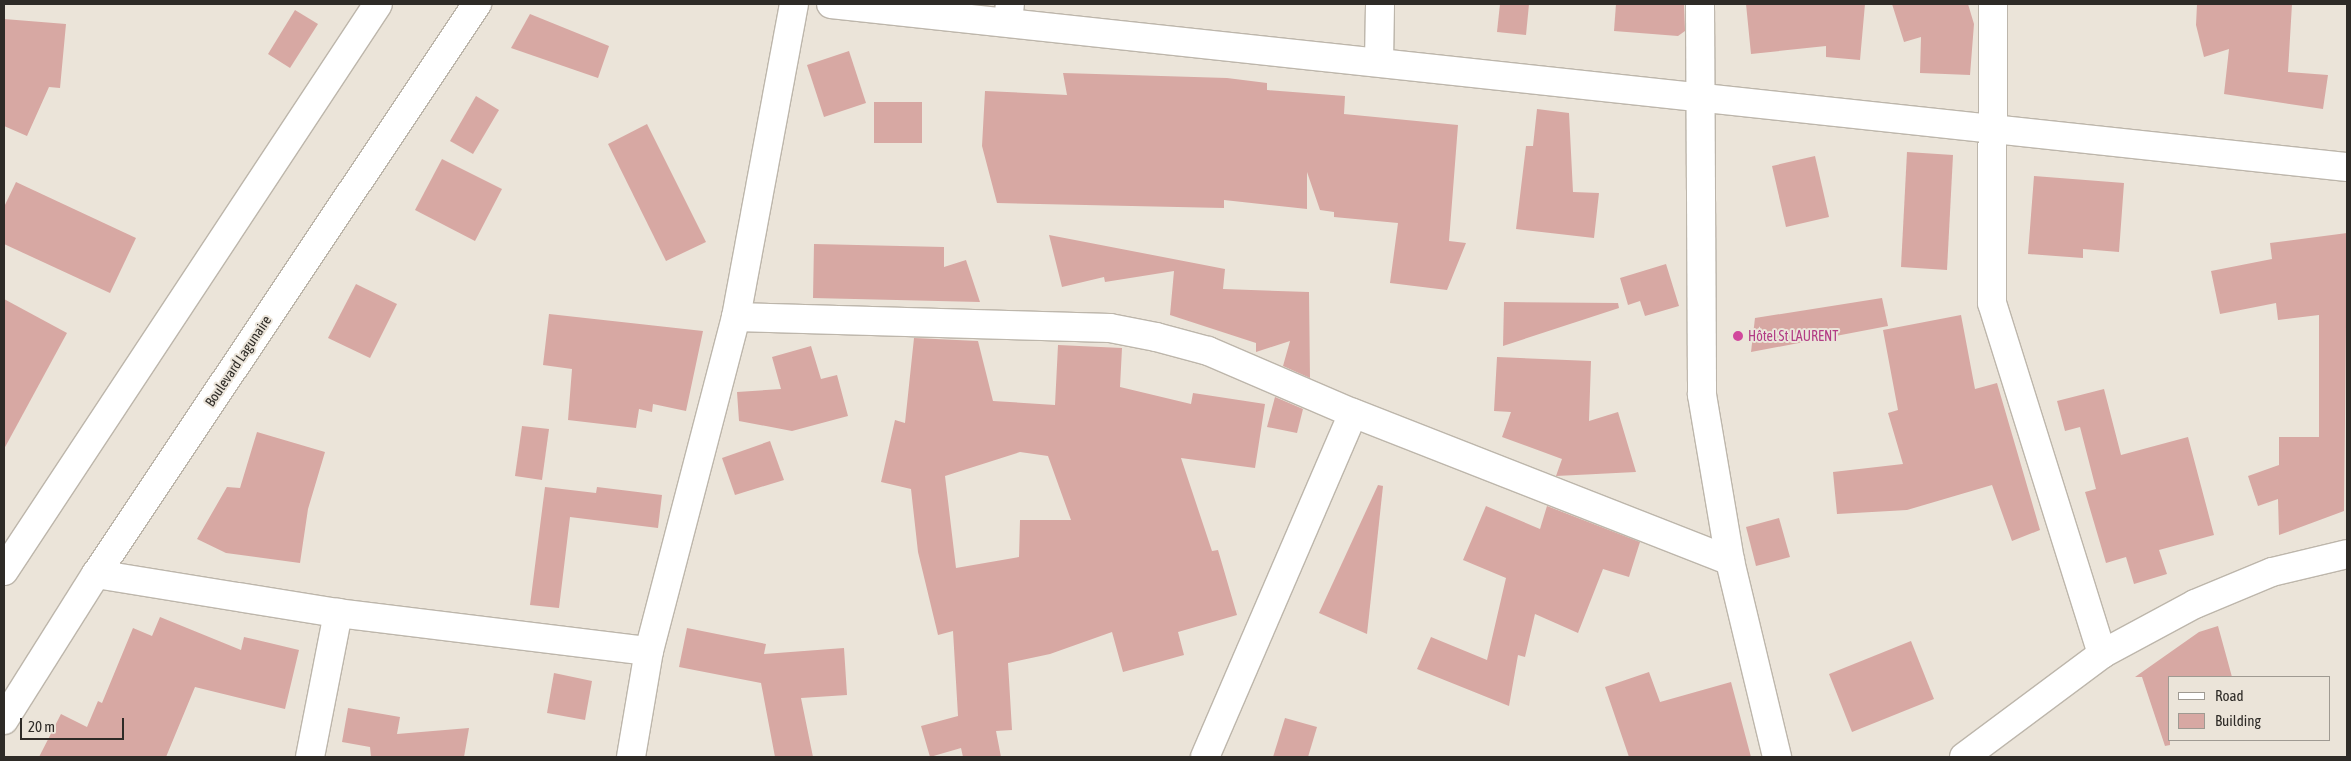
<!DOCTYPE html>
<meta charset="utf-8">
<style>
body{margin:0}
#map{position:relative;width:2351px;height:761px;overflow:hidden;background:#ebe4d9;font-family:"Asap Condensed",sans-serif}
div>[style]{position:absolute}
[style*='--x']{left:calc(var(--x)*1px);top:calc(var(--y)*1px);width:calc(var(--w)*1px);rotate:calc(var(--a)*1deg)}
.building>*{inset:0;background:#d7a8a3}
.roads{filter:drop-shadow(1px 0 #bdb6ab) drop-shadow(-1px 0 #bdb6ab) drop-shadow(0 1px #bdb6ab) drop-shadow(0 -1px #bdb6ab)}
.minor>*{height:28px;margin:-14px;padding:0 14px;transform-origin:14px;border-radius:14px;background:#fff}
.secondary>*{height:28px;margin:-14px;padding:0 14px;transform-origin:14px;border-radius:14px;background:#fff}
.dots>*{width:14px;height:14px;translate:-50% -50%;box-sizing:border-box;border:2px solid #ebe4d9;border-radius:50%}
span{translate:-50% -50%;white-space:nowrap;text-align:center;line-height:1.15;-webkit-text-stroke:4px #ebe4d9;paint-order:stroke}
.hotel-label{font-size:14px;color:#b23c85}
.left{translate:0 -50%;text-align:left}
.street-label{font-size:14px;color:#2e2b27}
.frame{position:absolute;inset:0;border:5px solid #2e2b27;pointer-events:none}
.legend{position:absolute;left:2168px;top:676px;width:162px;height:65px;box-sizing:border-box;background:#ebe4d9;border:1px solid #9f9a92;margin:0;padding:6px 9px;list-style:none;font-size:15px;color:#2e2b27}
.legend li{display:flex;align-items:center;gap:10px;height:25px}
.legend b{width:25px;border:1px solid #9f9a92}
.scale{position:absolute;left:20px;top:718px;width:104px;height:22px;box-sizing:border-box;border:2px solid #2e2b27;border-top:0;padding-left:6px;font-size:15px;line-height:18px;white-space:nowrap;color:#2e2b27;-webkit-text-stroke:4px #ebe4d9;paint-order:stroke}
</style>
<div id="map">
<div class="building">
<div style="clip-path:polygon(1500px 4px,1529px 4px,1526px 35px,1497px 32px)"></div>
<div style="clip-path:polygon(1616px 4px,1684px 4px,1685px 31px,1678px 36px,1614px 31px)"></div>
<div style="clip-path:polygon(1746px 4px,1865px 4px,1860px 60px,1826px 57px,1826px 46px,1751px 54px)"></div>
<div style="clip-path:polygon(1892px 4px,1968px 4px,1974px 24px,1970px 75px,1920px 73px,1921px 37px,1904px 42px)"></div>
<div style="clip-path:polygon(2197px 4px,2292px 4px,2288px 72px,2328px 75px,2323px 109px,2224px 94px,2229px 49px,2204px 57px,2196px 25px)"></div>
<div style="clip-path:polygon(295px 10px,318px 24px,290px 68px,268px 54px)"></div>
<div style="clip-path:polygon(530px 14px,609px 46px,598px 78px,511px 48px)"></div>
<div style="clip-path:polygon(4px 19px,66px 24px,60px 88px,49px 87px,27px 136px,4px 126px)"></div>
<div style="clip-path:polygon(849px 51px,866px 103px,824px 117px,807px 65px)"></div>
<div style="clip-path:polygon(1063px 73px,1227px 78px,1267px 83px,1267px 90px,1345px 96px,1344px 114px,1458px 125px,1449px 241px,1466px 243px,1447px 290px,1390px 283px,1398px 223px,1334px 217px,1334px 212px,1320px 210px,1307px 172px,1307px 209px,1224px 200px,1224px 208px,997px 203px,982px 146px,985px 91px,1067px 95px)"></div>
<div style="clip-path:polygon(476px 96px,499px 110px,473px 154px,450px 141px)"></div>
<div style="clip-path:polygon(874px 102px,922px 102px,922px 143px,874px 143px)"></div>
<div style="clip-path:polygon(1537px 109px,1569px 113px,1573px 192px,1599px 193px,1594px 238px,1516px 229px,1526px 146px,1533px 146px)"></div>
<div style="clip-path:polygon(647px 124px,706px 242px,666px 261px,608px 144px)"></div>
<div style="clip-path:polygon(1907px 152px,1953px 155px,1947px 270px,1901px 267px)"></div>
<div style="clip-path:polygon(1815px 156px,1829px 217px,1786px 227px,1772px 166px)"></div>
<div style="clip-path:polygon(442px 159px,502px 189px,475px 241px,415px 210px)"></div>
<div style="clip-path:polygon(2034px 176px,2124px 183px,2119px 252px,2083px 249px,2083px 258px,2028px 254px)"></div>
<div style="clip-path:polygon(16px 182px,136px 238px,110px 293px,4px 244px,4px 207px)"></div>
<div style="clip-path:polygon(2347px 233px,2344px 511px,2279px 535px,2278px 499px,2258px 506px,2248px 476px,2279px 465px,2279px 437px,2319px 437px,2319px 315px,2278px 320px,2276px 303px,2220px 314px,2211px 271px,2272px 259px,2270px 243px)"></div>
<div style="clip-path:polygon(1049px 235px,1225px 269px,1223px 289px,1309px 292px,1310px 378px,1283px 366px,1290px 341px,1256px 352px,1256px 343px,1170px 315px,1174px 271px,1105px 282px,1104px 277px,1062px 287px)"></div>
<div style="clip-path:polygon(814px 244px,944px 247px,944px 267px,966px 260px,980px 302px,813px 298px)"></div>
<div style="clip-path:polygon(1666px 264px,1679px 306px,1645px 316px,1640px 301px,1628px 305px,1620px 278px)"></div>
<div style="clip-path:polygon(356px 284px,397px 304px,370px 358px,328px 338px)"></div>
<div style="clip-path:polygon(1882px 298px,1888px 326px,1751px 352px,1755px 318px)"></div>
<div style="clip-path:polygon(4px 299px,67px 333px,4px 449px)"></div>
<div style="clip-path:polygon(1504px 302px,1618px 303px,1619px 308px,1503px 346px)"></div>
<div style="clip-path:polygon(549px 314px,703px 331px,686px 411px,653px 404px,652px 412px,639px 409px,636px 428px,568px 420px,572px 369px,543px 365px)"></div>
<div style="clip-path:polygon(1961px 315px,1975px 389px,1997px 383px,2040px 530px,2012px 541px,1992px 485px,1907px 510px,1837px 514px,1833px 472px,1903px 464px,1888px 413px,1898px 410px,1883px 330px)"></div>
<div style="clip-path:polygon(evenodd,914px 338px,978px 341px,993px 401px,1055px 405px,1058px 345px,1122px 348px,1120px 387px,1191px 404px,1193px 393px,1265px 404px,1255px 468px,1181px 458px,1212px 551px,1218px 550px,1237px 615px,1178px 632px,1184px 655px,1123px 672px,1112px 632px,1050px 654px,1008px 663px,1012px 730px,996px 731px,1001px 757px,963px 757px,961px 748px,930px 757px,921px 726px,958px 716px,953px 631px,938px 635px,918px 552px,911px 489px,881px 482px,895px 420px,905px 423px,914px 338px,1020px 452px,1048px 456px,1071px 520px,1020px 520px,1019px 557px,956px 568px,945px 476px,1020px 452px)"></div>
<div style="clip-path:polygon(811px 346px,821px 379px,837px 375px,848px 416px,792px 431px,739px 421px,737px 392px,781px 389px,772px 357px)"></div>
<div style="clip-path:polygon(1497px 357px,1591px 361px,1589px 421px,1618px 412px,1636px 472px,1556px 476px,1562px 459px,1502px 437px,1511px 412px,1494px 411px)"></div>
<div style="clip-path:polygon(2104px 389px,2121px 455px,2188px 437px,2214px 535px,2159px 550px,2167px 574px,2134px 584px,2126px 557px,2106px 563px,2085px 492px,2096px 489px,2080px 427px,2065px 431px,2057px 401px)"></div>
<div style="clip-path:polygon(1275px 397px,1303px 409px,1297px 433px,1267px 427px)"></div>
<div style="clip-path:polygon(522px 426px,549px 429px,542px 480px,515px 476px)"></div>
<div style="clip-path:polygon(257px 432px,325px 452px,308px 509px,300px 563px,226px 553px,197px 539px,227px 487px,240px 488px)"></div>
<div style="clip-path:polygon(770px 441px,784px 480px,735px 495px,722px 458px)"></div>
<div style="clip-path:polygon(1378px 485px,1383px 486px,1367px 634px,1319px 613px)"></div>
<div style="clip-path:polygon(545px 487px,596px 493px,597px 487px,662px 495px,658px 528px,570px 517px,559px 608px,530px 605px)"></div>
<div style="clip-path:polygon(1486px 506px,1540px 529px,1547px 506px,1640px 542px,1629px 577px,1603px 569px,1578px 633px,1535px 614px,1525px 657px,1518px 655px,1509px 706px,1417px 669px,1431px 637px,1487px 660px,1506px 578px,1463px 560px)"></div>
<div style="clip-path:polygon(1779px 518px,1790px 557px,1756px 566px,1746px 527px)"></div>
<div style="clip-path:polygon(160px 617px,241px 650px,244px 637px,299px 650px,285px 709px,195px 687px,166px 757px,39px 757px,61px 714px,87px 727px,98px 701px,102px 703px,133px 628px,152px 636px)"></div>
<div style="clip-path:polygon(2218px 626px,2232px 677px,2170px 677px,2170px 745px,2165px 746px,2142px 677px,2135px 677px,2199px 632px)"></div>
<div style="clip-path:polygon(687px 628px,766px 644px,764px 654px,844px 648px,847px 695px,801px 698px,813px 757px,775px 757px,761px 683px,679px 667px)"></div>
<div style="clip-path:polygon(1911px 641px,1934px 699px,1852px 732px,1829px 674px)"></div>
<div style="clip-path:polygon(1649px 672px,1660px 702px,1731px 682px,1751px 757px,1629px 757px,1605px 687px)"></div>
<div style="clip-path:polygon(554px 673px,592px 681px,585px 720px,547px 713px)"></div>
<div style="clip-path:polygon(348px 708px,400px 717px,397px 734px,469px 728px,464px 757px,371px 757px,370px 747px,342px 742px)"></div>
<div style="clip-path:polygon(1285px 718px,1317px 727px,1308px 757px,1273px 757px)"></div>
</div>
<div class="roads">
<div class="minor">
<div style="--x:1700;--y:4;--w:391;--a:89.7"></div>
<div style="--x:1702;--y:395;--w:168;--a:80.4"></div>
<div style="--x:1730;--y:561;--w:202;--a:76.5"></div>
<div style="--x:1993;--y:4;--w:299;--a:90.2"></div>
<div style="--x:1992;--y:303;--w:368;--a:72.6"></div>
<div style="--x:1008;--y:22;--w:18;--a:-84"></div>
<div style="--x:1379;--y:62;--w:58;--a:-89"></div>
<div style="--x:736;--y:317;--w:374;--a:1.7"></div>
<div style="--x:1110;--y:328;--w:47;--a:11.1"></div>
<div style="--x:1156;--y:337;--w:54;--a:15.1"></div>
<div style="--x:1208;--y:351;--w:158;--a:23.2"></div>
<div style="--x:1353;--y:413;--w:405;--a:21.4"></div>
<div style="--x:96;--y:574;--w:245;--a:9.2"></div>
<div style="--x:338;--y:613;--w:313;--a:7"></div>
<div style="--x:310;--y:757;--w:147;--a:-79"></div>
<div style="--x:631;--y:757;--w:108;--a:-80.4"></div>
<div style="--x:649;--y:651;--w:345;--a:-75.4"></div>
<div style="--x:736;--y:317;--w:318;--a:-79.5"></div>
<div style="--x:1205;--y:757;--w:374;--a:-66.7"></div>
<div style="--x:1964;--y:757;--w:172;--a:-36.7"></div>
<div style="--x:2102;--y:654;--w:106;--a:-28.3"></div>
<div style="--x:2195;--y:604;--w:83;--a:-22.6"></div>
<div style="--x:2272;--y:572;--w:77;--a:-13.5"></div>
</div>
<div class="secondary">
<div style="--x:831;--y:4;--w:1525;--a:6.14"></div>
<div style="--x:4;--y:571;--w:679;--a:-56.59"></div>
<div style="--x:4;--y:720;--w:173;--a:-57.8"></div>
<div style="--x:96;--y:574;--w:686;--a:-56.24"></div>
</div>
</div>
<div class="dots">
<div style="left:1738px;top:336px;background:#d1479c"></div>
</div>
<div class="hotel-label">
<span class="left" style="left:1748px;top:336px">Hôtel St LAURENT</span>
</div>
<div class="street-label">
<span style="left:238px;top:361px;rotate:-56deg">Boulevard Lagunaire</span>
</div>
<div class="frame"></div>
<ul class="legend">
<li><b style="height:6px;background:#fff"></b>Road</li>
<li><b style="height:14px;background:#d7a8a3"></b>Building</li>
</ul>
<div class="scale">20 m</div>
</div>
